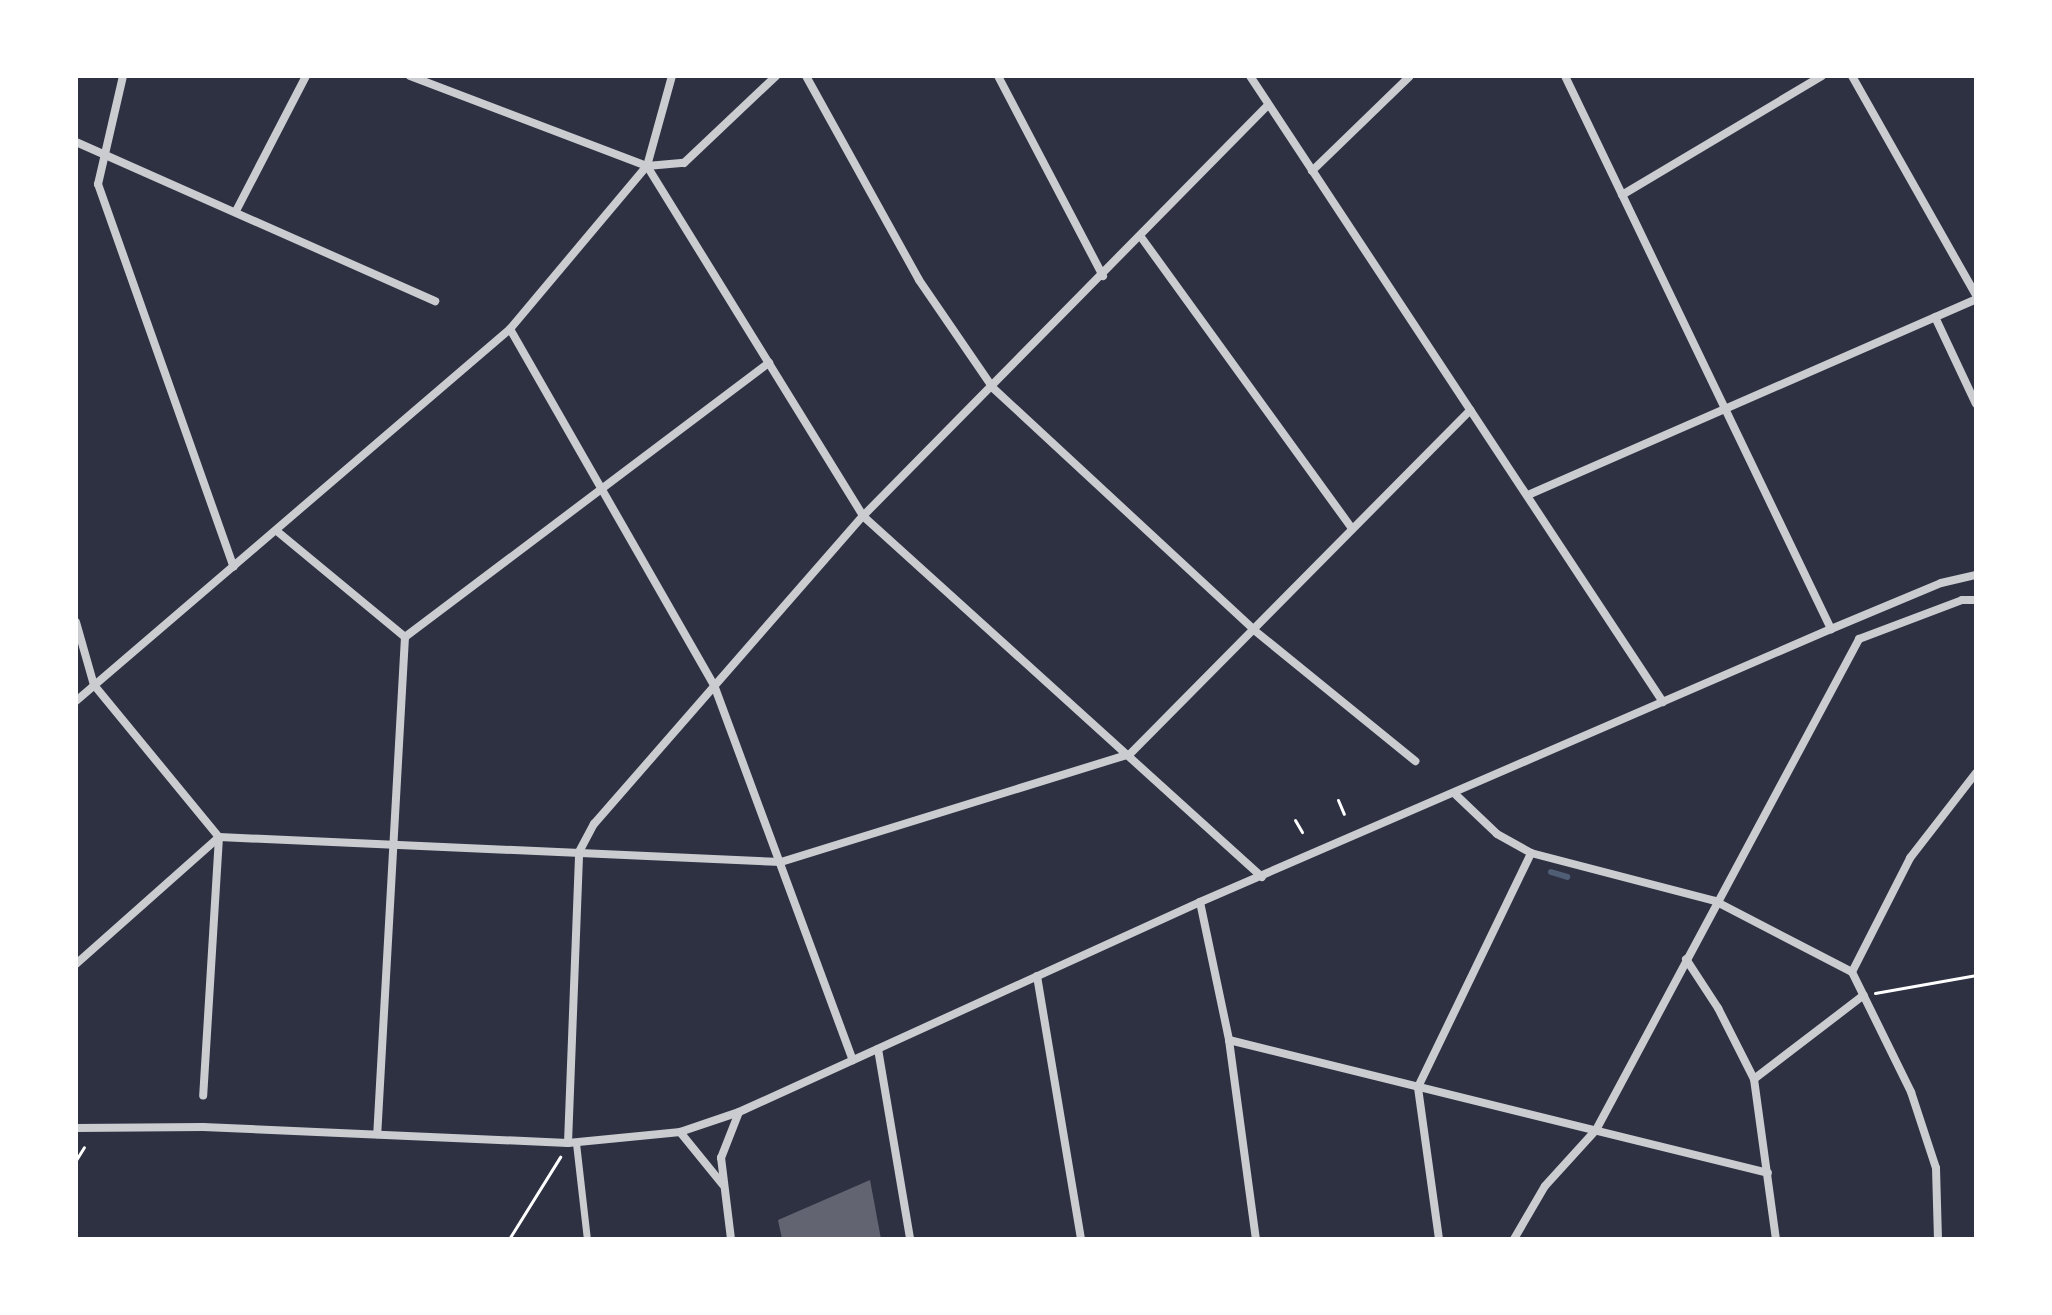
<!DOCTYPE html>
<style>
body{margin:0}
#map{position:relative;width:2052px;height:1315px;overflow:hidden;background:#2d3142;font-family:Merriweather,serif}
div>[style]{position:absolute}
[style*='--x']{left:calc(var(--x)*1px);top:calc(var(--y)*1px);width:calc(var(--w)*1px);rotate:calc(var(--a)*1deg)}
.stream>*{height:6px;margin:-3px;padding:0 3px;transform-origin:3px;border-radius:3px;background:#4f5d75}
.building>*{inset:0;background:#626471}
.path>*{height:3px;margin:-1.5px;padding:0 1.5px;transform-origin:1.5px;border-radius:1.5px;background:#fff}
.pedestrian>*{height:7px;margin:-3.5px;padding:0 3.5px;transform-origin:3.5px;border-radius:3.5px;background:#caccd0}
.minor>*{height:8px;margin:-4px;padding:0 4px;transform-origin:4px;border-radius:4px;background:#caccd0}
span{translate:-50% -50%;white-space:nowrap;text-align:center;line-height:1.15;-webkit-text-stroke:6px #fff;paint-order:stroke}
.frame{position:absolute;inset:0;border:78px solid #fff;pointer-events:none}
</style>
<div id="map">
<div class="stream">
<div style="--x:1551;--y:872;--w:17;--a:17"></div>
</div>
<div class="building">
<div style="clip-path:polygon(870px 1180px,881px 1239px,782px 1239px,778px 1220px)"></div>
</div>
<div class="path">
<div style="--x:1338;--y:800;--w:15;--a:67"></div>
<div style="--x:1295;--y:820;--w:14;--a:60"></div>
<div style="--x:1875;--y:993;--w:103;--a:-10.1"></div>
<div style="--x:76;--y:1160;--w:15;--a:-58"></div>
<div style="--x:509;--y:1239;--w:97;--a:-58.1"></div>
<div style="--x:1975;--y:1239;--w:2;--a:-63"></div>
</div>
<div class="pedestrian">
<div style="--x:576;--y:1143;--w:97;--a:83.5"></div>
</div>
<div class="minor">
<div style="--x:123;--y:76;--w:111;--a:103"></div>
<div style="--x:98;--y:184;--w:406;--a:70.5"></div>
<div style="--x:410;--y:76;--w:254;--a:20.8"></div>
<div style="--x:647;--y:166;--w:37;--a:-5"></div>
<div style="--x:684;--y:163;--w:127;--a:-43.4"></div>
<div style="--x:806;--y:76;--w:233;--a:61"></div>
<div style="--x:919;--y:280;--w:131;--a:55.6"></div>
<div style="--x:993;--y:388;--w:356;--a:42.8"></div>
<div style="--x:1254;--y:630;--w:208;--a:39.1"></div>
<div style="--x:998;--y:76;--w:226;--a:62.3"></div>
<div style="--x:1250;--y:76;--w:750;--a:56.59"></div>
<div style="--x:1565;--y:76;--w:614;--a:64.31"></div>
<div style="--x:1852;--y:76;--w:252;--a:60.5"></div>
<div style="--x:76;--y:142;--w:393;--a:23.9"></div>
<div style="--x:647;--y:166;--w:411;--a:58.3"></div>
<div style="--x:863;--y:516;--w:538;--a:42.14"></div>
<div style="--x:1312;--y:171;--w:136;--a:-44.1"></div>
<div style="--x:1622;--y:195;--w:233;--a:-30.8"></div>
<div style="--x:236;--y:211;--w:152;--a:-62.6"></div>
<div style="--x:1141;--y:237;--w:358;--a:54.1"></div>
<div style="--x:1935;--y:317;--w:96;--a:64.8"></div>
<div style="--x:510;--y:329;--w:410;--a:60.2"></div>
<div style="--x:714;--y:685;--w:400;--a:69.7"></div>
<div style="--x:1528;--y:495;--w:489;--a:-23.6"></div>
<div style="--x:278;--y:532;--w:165;--a:39.6"></div>
<div style="--x:405;--y:637;--w:498;--a:93.2"></div>
<div style="--x:76;--y:622;--w:66;--a:74.1"></div>
<div style="--x:94;--y:685;--w:197;--a:50.6"></div>
<div style="--x:219;--y:837;--w:259;--a:93.5"></div>
<div style="--x:405;--y:637;--w:456;--a:-37"></div>
<div style="--x:76;--y:701;--w:572;--a:-40.6"></div>
<div style="--x:510;--y:329;--w:213;--a:-50"></div>
<div style="--x:647;--y:166;--w:93;--a:-74.5"></div>
<div style="--x:1454;--y:793;--w:59;--a:43.6"></div>
<div style="--x:1497;--y:834;--w:39;--a:29"></div>
<div style="--x:1531;--y:853;--w:190;--a:14.6"></div>
<div style="--x:1715;--y:901;--w:154;--a:27.4"></div>
<div style="--x:1852;--y:972;--w:134;--a:63.8"></div>
<div style="--x:1911;--y:1092;--w:80;--a:71.8"></div>
<div style="--x:1936;--y:1168;--w:71;--a:88.4"></div>
<div style="--x:1200;--y:902;--w:141;--a:78.1"></div>
<div style="--x:1229;--y:1040;--w:201;--a:82.3"></div>
<div style="--x:1686;--y:959;--w:59;--a:56.9"></div>
<div style="--x:1718;--y:1008;--w:80;--a:63.1"></div>
<div style="--x:1754;--y:1079;--w:162;--a:82.2"></div>
<div style="--x:76;--y:964;--w:191;--a:-41.6"></div>
<div style="--x:219;--y:837;--w:563;--a:2.55"></div>
<div style="--x:781;--y:862;--w:365;--a:-17.2"></div>
<div style="--x:1130;--y:754;--w:484;--a:-45.3"></div>
<div style="--x:1852;--y:972;--w:128;--a:-63"></div>
<div style="--x:1910;--y:858;--w:108;--a:-52.2"></div>
<div style="--x:1037;--y:976;--w:267;--a:80.5"></div>
<div style="--x:1229;--y:1040;--w:555;--a:13.86"></div>
<div style="--x:878;--y:1049;--w:193;--a:80.4"></div>
<div style="--x:1754;--y:1079;--w:138;--a:-37.4"></div>
<div style="--x:76;--y:1128;--w:127;--a:-0.5"></div>
<div style="--x:203;--y:1127;--w:365;--a:2.5"></div>
<div style="--x:568;--y:1143;--w:113;--a:-5.6"></div>
<div style="--x:680;--y:1132;--w:62;--a:-18.7"></div>
<div style="--x:739;--y:1112;--w:507;--a:-24.49"></div>
<div style="--x:1200;--y:902;--w:688;--a:-23.4"></div>
<div style="--x:1831;--y:629;--w:119;--a:-22.7"></div>
<div style="--x:1941;--y:583;--w:36;--a:-13"></div>
<div style="--x:680;--y:1132;--w:68;--a:50.9"></div>
<div style="--x:568;--y:1143;--w:291;--a:-87.8"></div>
<div style="--x:579;--y:852;--w:32;--a:-62"></div>
<div style="--x:594;--y:824;--w:409;--a:-48.9"></div>
<div style="--x:863;--y:516;--w:577;--a:-45.42"></div>
<div style="--x:731;--y:1239;--w:82;--a:-97"></div>
<div style="--x:721;--y:1158;--w:49;--a:-68.6"></div>
<div style="--x:1439;--y:1239;--w:153;--a:-97.9"></div>
<div style="--x:1418;--y:1087;--w:260;--a:-64.2"></div>
<div style="--x:1514;--y:1239;--w:61;--a:-59.7"></div>
<div style="--x:1545;--y:1186;--w:76;--a:-47.7"></div>
<div style="--x:1596;--y:1130;--w:557;--a:-61.82"></div>
<div style="--x:1859;--y:639;--w:110;--a:-20.7"></div>
<div style="--x:1962;--y:600;--w:14;--a:0"></div>
</div>
<div class="frame"></div>
</div>
